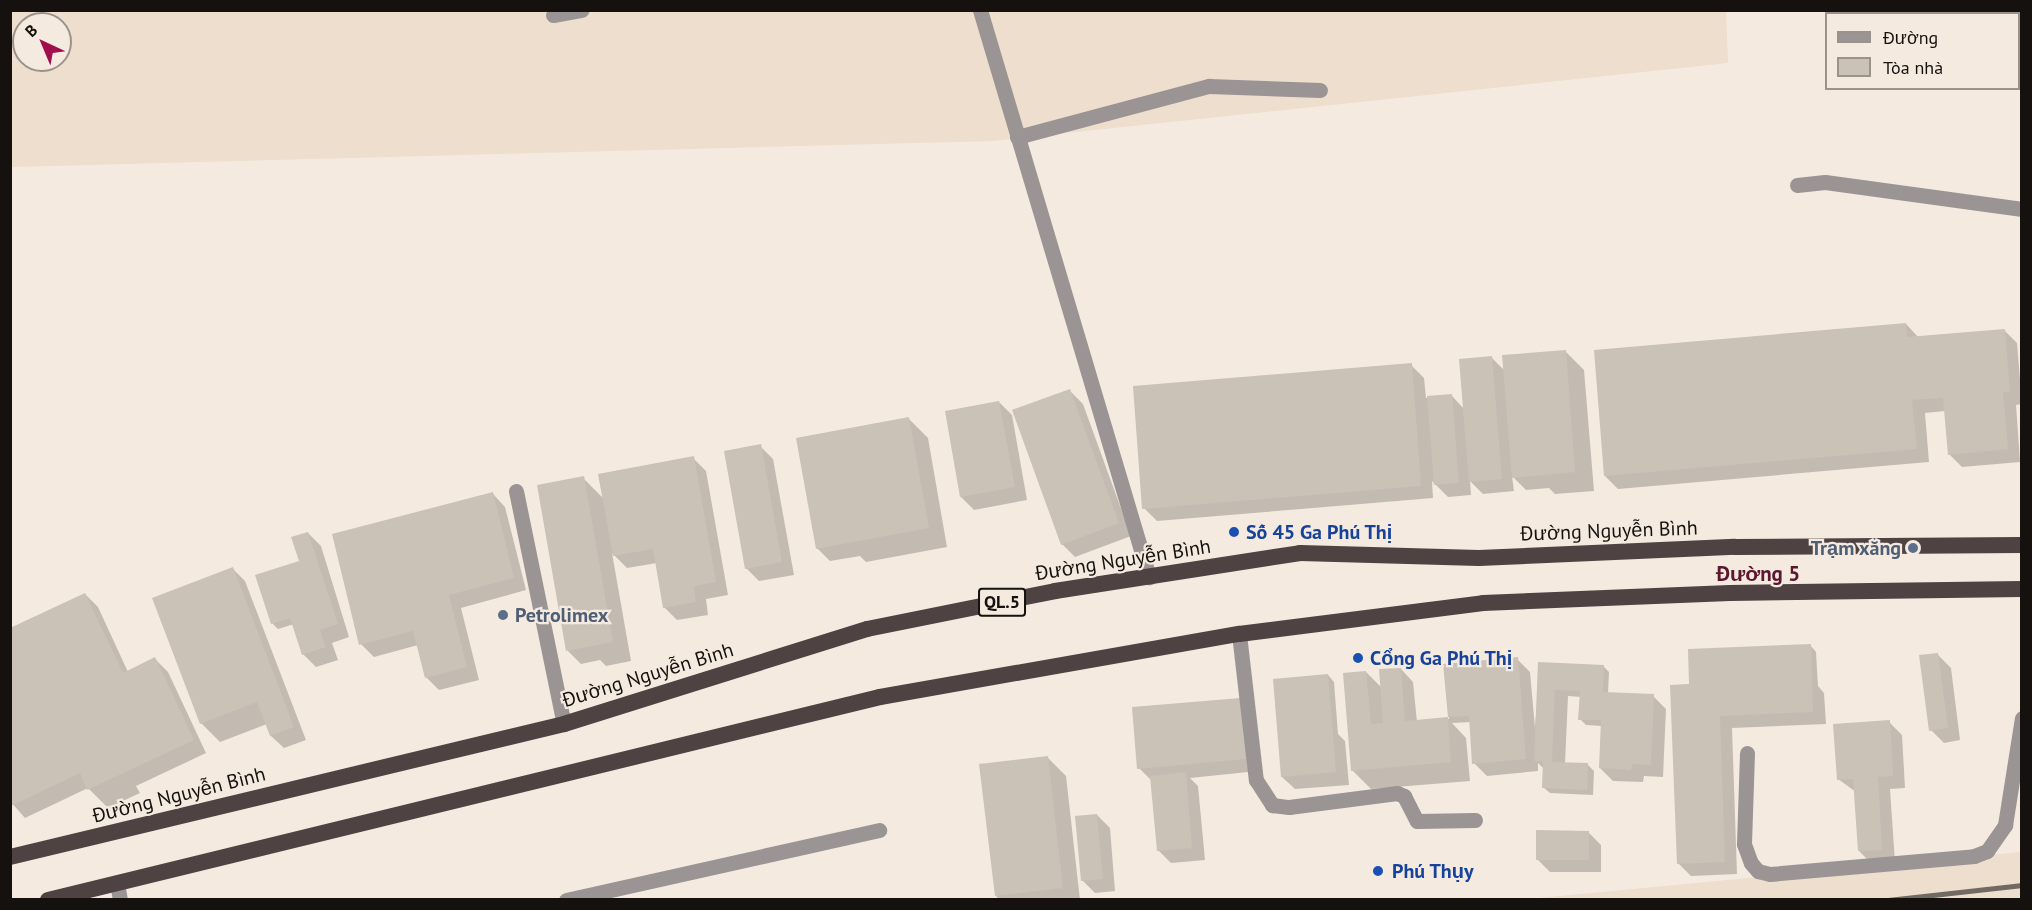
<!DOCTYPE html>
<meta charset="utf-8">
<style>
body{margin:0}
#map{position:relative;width:2032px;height:910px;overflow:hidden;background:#f4eadf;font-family:"PT Sans",sans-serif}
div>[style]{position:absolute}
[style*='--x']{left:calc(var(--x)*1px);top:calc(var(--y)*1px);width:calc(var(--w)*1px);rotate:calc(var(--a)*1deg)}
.built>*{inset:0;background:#eddece}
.shadow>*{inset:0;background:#0003}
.building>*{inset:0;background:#cac1b7}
.service>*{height:15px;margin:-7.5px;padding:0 7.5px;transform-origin:7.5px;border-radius:7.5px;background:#9b9494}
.minor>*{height:15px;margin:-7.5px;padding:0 7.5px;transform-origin:7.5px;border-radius:7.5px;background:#9b9494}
.trunk>*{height:16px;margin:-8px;padding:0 8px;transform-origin:8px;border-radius:8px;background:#4e4242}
.rail>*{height:4.5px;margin:-2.25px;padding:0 2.25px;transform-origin:2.25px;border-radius:2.25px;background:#706a63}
.dots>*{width:16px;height:16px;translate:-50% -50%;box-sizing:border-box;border:3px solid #f4eadf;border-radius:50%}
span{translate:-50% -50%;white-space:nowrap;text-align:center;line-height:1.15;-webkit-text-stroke:4.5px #f4eadf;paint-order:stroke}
.shield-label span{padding:2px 4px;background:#f4eadf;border:2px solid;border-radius:4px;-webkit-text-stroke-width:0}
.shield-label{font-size:18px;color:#15110e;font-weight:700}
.street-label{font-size:20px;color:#15110e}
.transit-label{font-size:20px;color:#164399;font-weight:700}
.left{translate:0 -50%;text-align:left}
.service-label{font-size:20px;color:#4e5e75;font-weight:700}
.right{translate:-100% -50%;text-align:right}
.neighbourhood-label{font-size:21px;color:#5b172e;font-weight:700}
.frame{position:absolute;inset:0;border:12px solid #15110e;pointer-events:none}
.legend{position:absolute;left:1825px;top:12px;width:195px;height:78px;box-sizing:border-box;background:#f4eadf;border:2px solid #9b938b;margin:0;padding:8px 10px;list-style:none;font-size:18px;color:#15110e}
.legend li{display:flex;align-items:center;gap:12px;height:30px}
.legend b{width:30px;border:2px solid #9b938b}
.north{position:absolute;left:12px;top:12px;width:60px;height:60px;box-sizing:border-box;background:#f4eadf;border:2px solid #9b938b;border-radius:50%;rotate:316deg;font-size:16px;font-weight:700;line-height:24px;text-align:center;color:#15110e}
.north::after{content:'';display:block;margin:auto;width:21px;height:27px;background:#a20d4e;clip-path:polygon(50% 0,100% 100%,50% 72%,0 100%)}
</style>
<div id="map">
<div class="built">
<div style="clip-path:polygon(evenodd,1726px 10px,1728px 63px,991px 141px,11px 167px,10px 11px,1726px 10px,24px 24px,60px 24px,60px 60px,24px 60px,24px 24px)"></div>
<div style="clip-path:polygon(2021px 852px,2021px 899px,1528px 899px)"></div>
</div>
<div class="shadow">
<div style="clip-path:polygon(1906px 324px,1919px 338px,2004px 330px,2017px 343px,2022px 404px,2016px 405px,2020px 462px,1962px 467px,1949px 454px,1945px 411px,1925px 413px,1929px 462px,1618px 489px,1605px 476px)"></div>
<div style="clip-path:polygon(1565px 351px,1584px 370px,1594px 491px,1555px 494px,1549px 488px,1526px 490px,1512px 476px,1514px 491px,1483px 494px,1470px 481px,1471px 495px,1448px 497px,1432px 481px,1433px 498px,1157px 521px,1144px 508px,1411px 365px,1424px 378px,1426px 398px,1452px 396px,1464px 409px,1491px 357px,1505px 371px)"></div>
<div style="clip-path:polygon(1070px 391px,1083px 404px,1131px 536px,1075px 557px,1062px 544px)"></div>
<div style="clip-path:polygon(999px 402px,1012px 415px,1027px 500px,974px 510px,961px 497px)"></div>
<div style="clip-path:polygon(909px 419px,928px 438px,947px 547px,866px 562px,860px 556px,830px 561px,817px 548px)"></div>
<div style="clip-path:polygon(760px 446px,773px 459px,794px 575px,759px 581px,746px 568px)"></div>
<div style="clip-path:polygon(693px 458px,706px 471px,728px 595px,706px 599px,708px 615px,677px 620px,664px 607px,657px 563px,627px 568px,612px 553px,631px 661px,606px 666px,600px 660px,581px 664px,568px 651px,583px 478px,604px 499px)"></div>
<div style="clip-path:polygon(493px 494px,505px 507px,526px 590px,461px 608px,479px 680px,439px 690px,426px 677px,418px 645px,374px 657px,361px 644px)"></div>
<div style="clip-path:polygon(308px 533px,321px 546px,349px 637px,332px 643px,338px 660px,316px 667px,303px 654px,294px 624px,278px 629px,272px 623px,301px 562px)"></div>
<div style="clip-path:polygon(232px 568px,245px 581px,306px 740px,284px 748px,271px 736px,267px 724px,220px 742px,201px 723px)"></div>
<div style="clip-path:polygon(85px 594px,98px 607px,128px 672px,155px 659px,168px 672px,206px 753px,136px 786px,140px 793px,108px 808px,88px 788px,25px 818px,10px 801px,10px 630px)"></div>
<div style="clip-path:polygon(1810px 645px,1816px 652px,1818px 686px,1824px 693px,1826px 724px,1732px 728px,1737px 874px,1691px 876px,1678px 863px,1691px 685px)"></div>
<div style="clip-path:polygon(1938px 655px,1951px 668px,1960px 740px,1944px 743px,1931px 730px)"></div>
<div style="clip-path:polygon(1517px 659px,1530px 672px,1535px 728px,1540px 664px,1603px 666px,1609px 672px,1608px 694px,1653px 696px,1666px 709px,1663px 777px,1644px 776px,1643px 782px,1613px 781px,1600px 768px,1602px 726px,1586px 725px,1580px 719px,1581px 697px,1568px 696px,1565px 764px,1588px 765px,1594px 771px,1593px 795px,1550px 793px,1543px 787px,1544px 769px,1538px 763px,1538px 771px,1487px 776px,1474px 763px,1471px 722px,1452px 723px,1466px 738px,1470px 781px,1371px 789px,1352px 770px,1366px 672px,1382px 688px,1401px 669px,1413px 682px,1417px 722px,1449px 719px,1445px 665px)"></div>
<div style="clip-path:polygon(1328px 675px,1334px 682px,1338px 734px,1345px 741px,1349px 785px,1295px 789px,1282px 777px)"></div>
<div style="clip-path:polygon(1240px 699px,1258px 771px,1190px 778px,1198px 786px,1205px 860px,1171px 863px,1158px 850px,1153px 782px,1139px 768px)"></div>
<div style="clip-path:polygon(1889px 722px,1902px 735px,1905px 788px,1890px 789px,1895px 862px,1872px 864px,1859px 851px,1856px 792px,1838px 779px)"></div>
<div style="clip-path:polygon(1047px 757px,1066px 776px,1080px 900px,1000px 900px,996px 896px)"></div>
<div style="clip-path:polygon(1097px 815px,1110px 828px,1115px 891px,1095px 893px,1082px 880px)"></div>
<div style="clip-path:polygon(1588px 832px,1601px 845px,1601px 872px,1550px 872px,1537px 859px)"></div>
</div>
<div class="building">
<div style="clip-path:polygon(1906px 323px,1907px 337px,2005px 329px,2010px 392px,2003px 392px,2008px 449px,1948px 455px,1943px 398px,1912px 400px,1917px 449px,1604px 476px,1594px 350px)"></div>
<div style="clip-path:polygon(1566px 350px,1575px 472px,1512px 478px,1502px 355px)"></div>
<div style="clip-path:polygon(1492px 356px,1502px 479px,1469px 482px,1459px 359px)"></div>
<div style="clip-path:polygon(1412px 363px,1421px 486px,1142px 509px,1133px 386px)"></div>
<div style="clip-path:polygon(1070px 389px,1119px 523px,1061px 545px,1012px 410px)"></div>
<div style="clip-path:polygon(1452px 394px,1459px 483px,1434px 485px,1427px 396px)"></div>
<div style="clip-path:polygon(999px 401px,1015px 487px,960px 497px,945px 411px)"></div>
<div style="clip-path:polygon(909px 417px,929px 528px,816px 549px,796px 438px)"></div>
<div style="clip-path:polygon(761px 444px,782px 562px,745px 569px,724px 451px)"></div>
<div style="clip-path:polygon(694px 456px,716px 582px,694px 586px,696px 602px,663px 608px,653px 549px,613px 556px,598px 474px)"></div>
<div style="clip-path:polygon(584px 476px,613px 642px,566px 651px,537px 485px)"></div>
<div style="clip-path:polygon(493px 492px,514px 578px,449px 595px,467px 667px,425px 678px,413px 631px,359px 645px,332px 534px)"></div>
<div style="clip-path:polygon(308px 532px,338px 624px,320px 630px,326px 647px,302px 655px,290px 618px,271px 624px,255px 575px,299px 561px,291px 537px)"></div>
<div style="clip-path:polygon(233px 567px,294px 727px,270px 736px,257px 702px,200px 724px,152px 598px)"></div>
<div style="clip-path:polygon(85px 593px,123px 673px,155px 657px,194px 740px,87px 790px,80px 773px,11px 806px,10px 628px)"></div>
<div style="clip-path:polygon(1811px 644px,1813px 712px,1720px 716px,1725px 862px,1677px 864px,1670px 685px,1689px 684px,1688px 649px)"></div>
<div style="clip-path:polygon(1938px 653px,1948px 728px,1929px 731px,1919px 655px)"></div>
<div style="clip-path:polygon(1518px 657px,1526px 759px,1472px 764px,1469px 716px,1448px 717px,1443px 664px)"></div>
<div style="clip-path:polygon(1538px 662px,1604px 665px,1603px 692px,1654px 694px,1651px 765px,1632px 764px,1631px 770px,1599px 768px,1601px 720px,1578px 720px,1580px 691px,1555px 690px,1552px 762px,1588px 763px,1587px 790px,1542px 788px,1543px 761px,1534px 761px)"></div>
<div style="clip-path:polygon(1401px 668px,1405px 721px,1448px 717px,1451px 762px,1351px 771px,1343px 673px,1366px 671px,1371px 724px,1383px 723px,1379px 669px)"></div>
<div style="clip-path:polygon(1328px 674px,1336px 772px,1281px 777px,1273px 679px)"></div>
<div style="clip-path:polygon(1241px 698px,1246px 759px,1137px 769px,1132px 707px)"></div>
<div style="clip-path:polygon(1890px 720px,1893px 776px,1878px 777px,1882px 850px,1858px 851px,1853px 779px,1837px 780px,1833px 724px)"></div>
<div style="clip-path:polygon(1048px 756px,1063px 888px,995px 896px,979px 764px)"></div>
<div style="clip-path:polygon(1186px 772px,1192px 848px,1157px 851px,1150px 776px)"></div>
<div style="clip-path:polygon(1097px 814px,1103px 879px,1081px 881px,1075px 816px)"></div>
<div style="clip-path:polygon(1536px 830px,1589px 831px,1589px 860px,1536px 860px)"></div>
</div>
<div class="service">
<div style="--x:553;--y:15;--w:29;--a:-10"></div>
<div style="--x:1017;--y:137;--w:199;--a:-14.9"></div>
<div style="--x:1209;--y:86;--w:111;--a:2.1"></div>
<div style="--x:117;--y:883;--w:17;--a:80"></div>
<div style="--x:566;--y:900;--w:321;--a:-12.6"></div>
</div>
<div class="minor">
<div style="--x:980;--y:10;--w:592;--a:73.4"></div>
<div style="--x:1797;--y:185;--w:28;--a:-6"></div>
<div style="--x:1825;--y:182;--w:199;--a:7.8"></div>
<div style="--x:516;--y:491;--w:238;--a:78.4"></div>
<div style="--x:1239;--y:634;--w:147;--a:83.4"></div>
<div style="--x:1256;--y:780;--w:30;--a:57"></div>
<div style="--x:1272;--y:805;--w:17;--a:7"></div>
<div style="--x:1289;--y:807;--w:109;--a:-7.4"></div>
<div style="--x:1397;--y:793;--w:8;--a:23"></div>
<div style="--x:1404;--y:796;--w:28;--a:63"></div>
<div style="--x:1417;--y:821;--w:58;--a:-1"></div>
<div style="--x:1747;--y:753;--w:91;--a:91.9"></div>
<div style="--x:1744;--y:844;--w:20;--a:70"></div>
<div style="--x:1751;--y:863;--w:11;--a:49"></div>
<div style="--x:1758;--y:871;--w:12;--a:14"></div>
<div style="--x:1770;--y:874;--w:205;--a:-5"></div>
<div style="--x:1974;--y:856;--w:14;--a:-21"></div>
<div style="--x:1987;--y:851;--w:32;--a:-55"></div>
<div style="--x:2005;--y:825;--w:108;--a:-81"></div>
</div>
<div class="trunk">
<div style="--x:10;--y:857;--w:570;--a:-13.5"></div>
<div style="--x:564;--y:724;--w:318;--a:-17.4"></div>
<div style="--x:867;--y:629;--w:192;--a:-11.4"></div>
<div style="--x:1055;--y:591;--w:248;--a:-8.8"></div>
<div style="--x:1300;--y:553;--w:179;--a:1.6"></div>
<div style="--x:1479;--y:558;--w:256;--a:-2.5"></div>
<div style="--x:1735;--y:547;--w:287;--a:-0.4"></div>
<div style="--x:48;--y:900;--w:856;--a:-13.71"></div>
<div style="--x:880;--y:697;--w:364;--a:-10"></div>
<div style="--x:1239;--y:634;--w:246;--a:-7.2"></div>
<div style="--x:1483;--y:603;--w:247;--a:-2.3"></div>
<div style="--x:1730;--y:593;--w:292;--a:-0.8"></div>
</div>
<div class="rail">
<div style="--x:1888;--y:900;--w:135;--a:-6.4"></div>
</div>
<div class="dots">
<div style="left:1234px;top:532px;background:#1a4fb4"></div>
<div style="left:1913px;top:548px;background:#5c6f8a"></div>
<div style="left:503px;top:615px;background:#5c6f8a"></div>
<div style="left:1358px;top:658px;background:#1a4fb4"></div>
<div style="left:1378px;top:871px;background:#1a4fb4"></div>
</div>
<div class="shield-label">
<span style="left:1002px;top:602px">QL.5</span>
</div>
<div class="street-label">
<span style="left:1609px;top:531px;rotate:-2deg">Đường Nguyễn Bình</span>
<span style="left:1123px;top:560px;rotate:-9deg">Đường Nguyễn Bình</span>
<span style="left:648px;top:675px;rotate:-17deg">Đường Nguyễn Bình</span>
<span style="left:179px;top:795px;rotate:-14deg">Đường Nguyễn Bình</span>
</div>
<div class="transit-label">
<span class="left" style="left:1246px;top:532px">Số 45 Ga Phú Thị</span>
<span class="left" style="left:1370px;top:658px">Cổng Ga Phú Thị</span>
<span class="left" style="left:1392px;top:871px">Phú Thụy</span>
</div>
<div class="service-label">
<span class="right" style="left:1901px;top:548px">Trạm xăng</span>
<span class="left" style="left:515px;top:615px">Petrolimex</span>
</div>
<div class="neighbourhood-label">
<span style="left:1758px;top:574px">Đường 5</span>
</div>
<div class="frame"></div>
<ul class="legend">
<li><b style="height:8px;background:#9b9494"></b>Đường</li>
<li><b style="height:16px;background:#cac1b7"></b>Tòa nhà</li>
</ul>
<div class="north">B</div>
</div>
